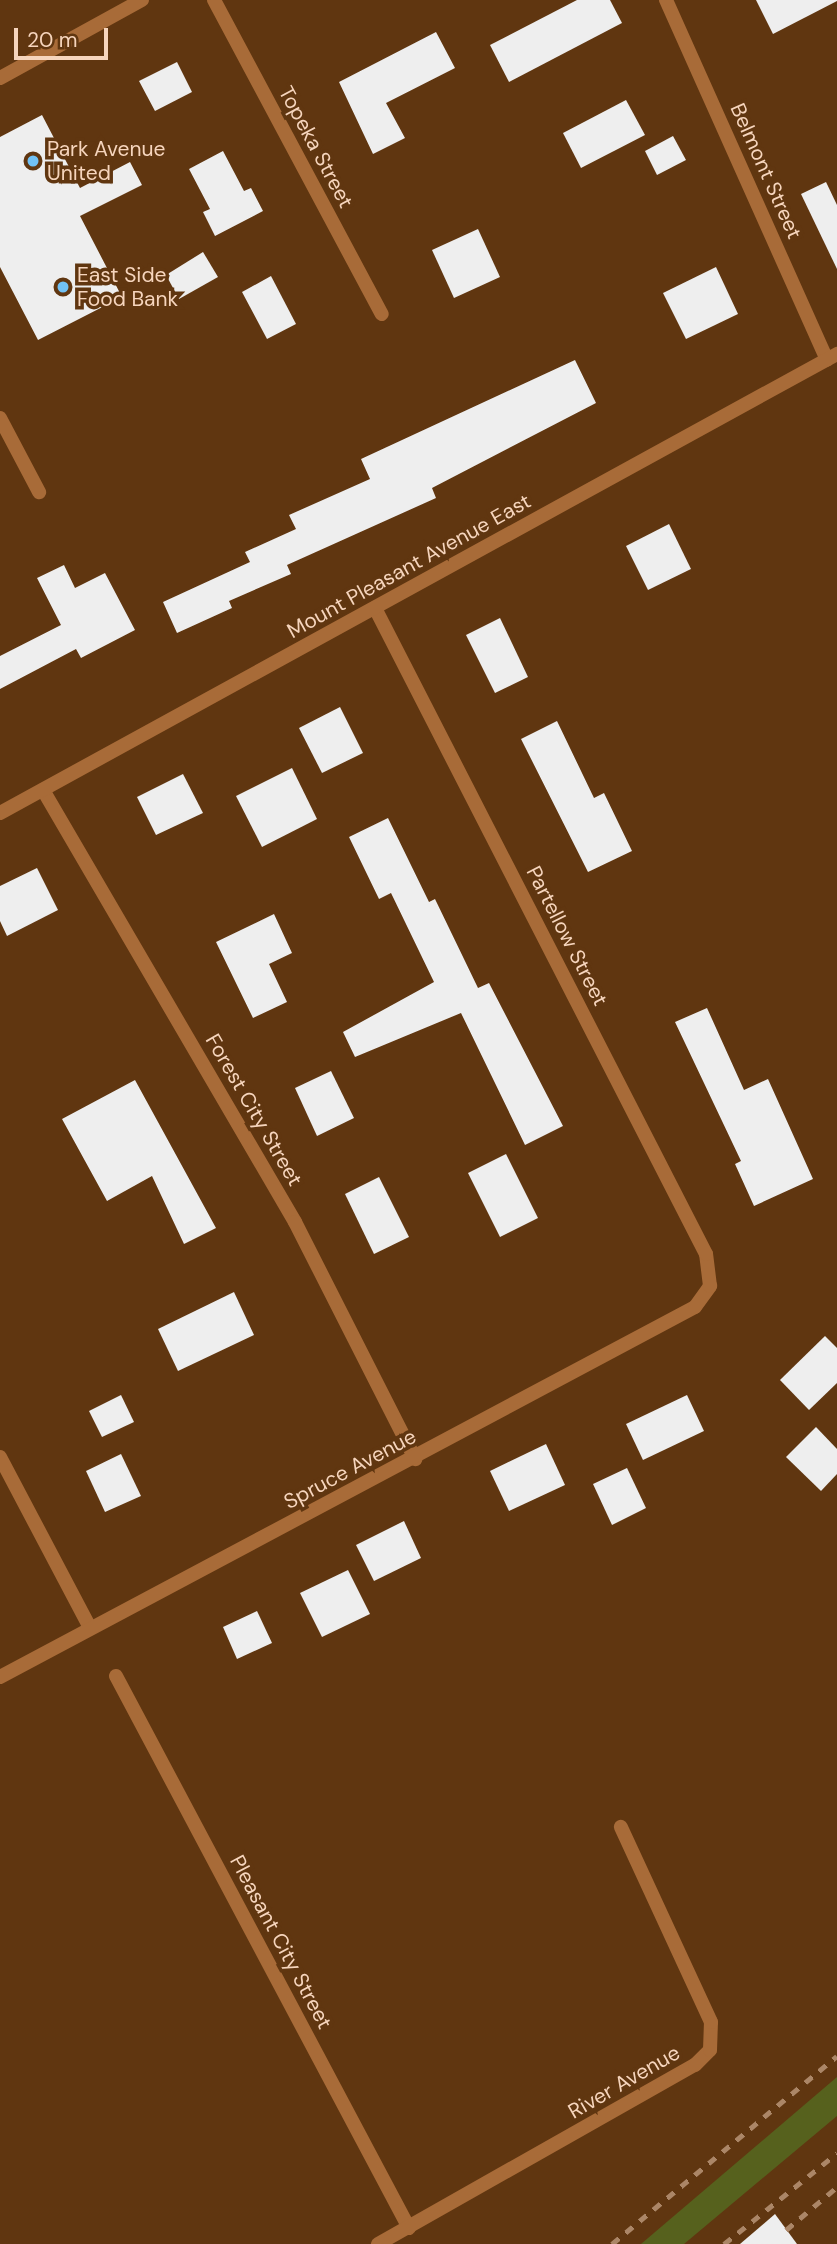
<!DOCTYPE html>
<style>
body{margin:0}
#map{position:relative;width:837px;height:2244px;overflow:hidden;background:#603610;font-family:"DM Sans",sans-serif}
div>[style]{position:absolute}
[style*='--x']{left:calc(var(--x)*1px);top:calc(var(--y)*1px);width:calc(var(--w)*1px);rotate:calc(var(--a)*1deg)}
.green>*{inset:0;background:#56611d}
.building>*{inset:0;background:#eee}
.minor>*{height:14px;margin:-7px;padding:0 7px;transform-origin:7px;border-radius:7px;background:#a86b38}
.tertiary>*{height:14px;margin:-7px;padding:0 7px;transform-origin:7px;border-radius:7px;background:#a86b38}
.rail>*{height:5px;margin-top:-2.5px;transform-origin:0;background:repeating-linear-gradient(90deg,#ab8667 0 9px,transparent 0 18px)}
.dots>*{width:19px;height:19px;translate:-50% -50%;box-sizing:border-box;border:4px solid #603610;border-radius:50%}
span{translate:-50% -50%;white-space:nowrap;text-align:center;line-height:1.15;-webkit-text-stroke:7px #603610;paint-order:stroke}
.street-label{font-size:21px;color:#f6d5bd}
.poi-label{font-size:21px;color:#f6d5bd}
.left{translate:0 -50%;text-align:left}
.scale{position:absolute;left:14px;top:28px;width:94px;height:32px;box-sizing:border-box;border:4px solid #f6d5bd;border-top:0;padding-left:9px;font-size:21px;line-height:24px;white-space:nowrap;color:#f6d5bd;-webkit-text-stroke:5px #603610;paint-order:stroke}
</style>
<div id="map">
<div class="green">
<div style="clip-path:polygon(837px 2077px,837px 2116px,684px 2244px,641px 2244px)"></div>
</div>
<div class="building">
<div style="clip-path:polygon(577px 0,610px 0,622px 23px,509px 82px,490px 45px)"></div>
<div style="clip-path:polygon(756px 0,837px 0,837px 1px,773px 34px)"></div>
<div style="clip-path:polygon(436px 32px,455px 68px,386px 103px,405px 138px,373px 154px,339px 82px)"></div>
<div style="clip-path:polygon(177px 62px,192px 92px,155px 111px,139px 81px)"></div>
<div style="clip-path:polygon(626px 100px,645px 135px,581px 168px,563px 133px)"></div>
<div style="clip-path:polygon(42px 115px,80px 188px,130px 162px,142px 185px,80px 216px,122px 297px,38px 340px,0 267px,0 137px)"></div>
<div style="clip-path:polygon(673px 136px,686px 160px,657px 175px,645px 151px)"></div>
<div style="clip-path:polygon(223px 151px,244px 191px,251px 188px,263px 211px,215px 236px,203px 212px,210px 209px,189px 169px)"></div>
<div style="clip-path:polygon(826px 182px,837px 205px,837px 269px,801px 194px)"></div>
<div style="clip-path:polygon(478px 229px,500px 277px,454px 298px,432px 250px)"></div>
<div style="clip-path:polygon(203px 252px,218px 277px,179px 299px,166px 275px)"></div>
<div style="clip-path:polygon(716px 267px,738px 314px,686px 339px,663px 293px)"></div>
<div style="clip-path:polygon(271px 276px,296px 324px,267px 339px,242px 292px)"></div>
<div style="clip-path:polygon(575px 360px,596px 403px,432px 488px,436px 498px,287px 565px,291px 574px,229px 601px,232px 608px,177px 633px,163px 602px,250px 562px,245px 552px,296px 529px,289px 515px,370px 479px,361px 459px)"></div>
<div style="clip-path:polygon(669px 524px,691px 569px,648px 590px,626px 546px)"></div>
<div style="clip-path:polygon(64px 565px,75px 588px,105px 573px,135px 630px,81px 658px,76px 649px,0 689px,0 656px,61px 625px,37px 578px)"></div>
<div style="clip-path:polygon(500px 618px,528px 677px,495px 693px,466px 635px)"></div>
<div style="clip-path:polygon(340px 707px,363px 753px,322px 773px,299px 728px)"></div>
<div style="clip-path:polygon(557px 721px,594px 798px,604px 793px,632px 851px,588px 872px,521px 739px)"></div>
<div style="clip-path:polygon(292px 768px,317px 819px,262px 847px,236px 796px)"></div>
<div style="clip-path:polygon(183px 774px,203px 813px,156px 835px,137px 797px)"></div>
<div style="clip-path:polygon(388px 818px,429px 902px,435px 899px,478px 988px,489px 983px,563px 1126px,525px 1145px,461px 1013px,355px 1057px,343px 1032px,434px 982px,391px 893px,379px 899px,349px 837px)"></div>
<div style="clip-path:polygon(37px 868px,58px 910px,7px 936px,0 921px,0 886px)"></div>
<div style="clip-path:polygon(274px 914px,292px 953px,269px 964px,287px 1002px,253px 1018px,216px 942px)"></div>
<div style="clip-path:polygon(707px 1008px,744px 1090px,768px 1079px,813px 1179px,754px 1206px,735px 1164px,741px 1161px,675px 1022px)"></div>
<div style="clip-path:polygon(331px 1071px,354px 1118px,317px 1136px,295px 1088px)"></div>
<div style="clip-path:polygon(135px 1080px,216px 1228px,184px 1244px,152px 1176px,107px 1201px,62px 1119px)"></div>
<div style="clip-path:polygon(506px 1154px,538px 1218px,500px 1237px,468px 1173px)"></div>
<div style="clip-path:polygon(379px 1177px,409px 1237px,374px 1254px,345px 1194px)"></div>
<div style="clip-path:polygon(234px 1292px,254px 1335px,178px 1371px,158px 1329px)"></div>
<div style="clip-path:polygon(825px 1336px,837px 1348px,837px 1383px,809px 1410px,780px 1380px)"></div>
<div style="clip-path:polygon(121px 1395px,134px 1422px,102px 1437px,89px 1411px)"></div>
<div style="clip-path:polygon(687px 1395px,704px 1431px,643px 1460px,626px 1424px)"></div>
<div style="clip-path:polygon(816px 1427px,837px 1449px,837px 1474px,821px 1491px,786px 1457px)"></div>
<div style="clip-path:polygon(546px 1444px,565px 1485px,509px 1511px,490px 1471px)"></div>
<div style="clip-path:polygon(121px 1454px,141px 1496px,105px 1512px,86px 1471px)"></div>
<div style="clip-path:polygon(627px 1468px,646px 1508px,612px 1525px,593px 1484px)"></div>
<div style="clip-path:polygon(404px 1521px,421px 1558px,374px 1581px,356px 1545px)"></div>
<div style="clip-path:polygon(348px 1570px,370px 1614px,322px 1637px,300px 1593px)"></div>
<div style="clip-path:polygon(257px 1611px,272px 1643px,237px 1659px,223px 1627px)"></div>
<div style="clip-path:polygon(775px 2214px,797px 2244px,740px 2244px)"></div>
</div>
<div class="minor">
<div style="--x:214;--y:0;--w:356;--a:61.9"></div>
<div style="--x:666;--y:0;--w:394;--a:65.9"></div>
<div style="--x:0;--y:78;--w:162;--a:-28.8"></div>
<div style="--x:0;--y:418;--w:84;--a:62.2"></div>
<div style="--x:43;--y:790;--w:500;--a:59.74"></div>
<div style="--x:295;--y:1222;--w:266;--a:63.1"></div>
<div style="--x:0;--y:1457;--w:193;--a:62.2"></div>
<div style="--x:116;--y:1676;--w:625;--a:62.04"></div>
<div style="--x:0;--y:1677;--w:787;--a:-28.03"></div>
<div style="--x:695;--y:1307;--w:26;--a:-54"></div>
<div style="--x:710;--y:1286;--w:32;--a:-97"></div>
<div style="--x:706;--y:1254;--w:726;--a:-117.13"></div>
<div style="--x:378;--y:2244;--w:364;--a:-29.5"></div>
<div style="--x:695;--y:2065;--w:21;--a:-45"></div>
<div style="--x:710;--y:2050;--w:28;--a:-88"></div>
<div style="--x:711;--y:2022;--w:215;--a:-114.8"></div>
</div>
<div class="tertiary">
<div style="--x:0;--y:813;--w:955;--a:-28.74"></div>
</div>
<div class="rail">
<div style="--x:786;--y:2230;--w:67;--a:-40.1"></div>
<div style="--x:612;--y:2244;--w:293;--a:-39.9"></div>
<div style="--x:724;--y:2244;--w:145;--a:-38.8"></div>
</div>
<div class="dots">
<div style="left:33px;top:161px;background:#71c1f4"></div>
<div style="left:63px;top:287px;background:#71c1f4"></div>
</div>
<div class="street-label">
<span style="left:316px;top:147px;rotate:62deg">Topeka Street</span>
<span style="left:766px;top:171px;rotate:66deg">Belmont Street</span>
<span style="left:409px;top:566px;rotate:-29deg">Mount Pleasant Avenue East</span>
<span style="left:567px;top:936px;rotate:63deg">Partellow Street</span>
<span style="left:254px;top:1110px;rotate:60deg">Forest City Street</span>
<span style="left:350px;top:1469px;rotate:-28deg">Spruce Avenue</span>
<span style="left:281px;top:1942px;rotate:62deg">Pleasant City Street</span>
<span style="left:624px;top:2082px;rotate:-30deg">River Avenue</span>
</div>
<div class="poi-label">
<span class="left" style="left:47px;top:161px">Park Avenue<br>United</span>
<span class="left" style="left:77px;top:287px">East Side<br>Food Bank</span>
</div>
<div class="scale">20 m</div>
</div>
